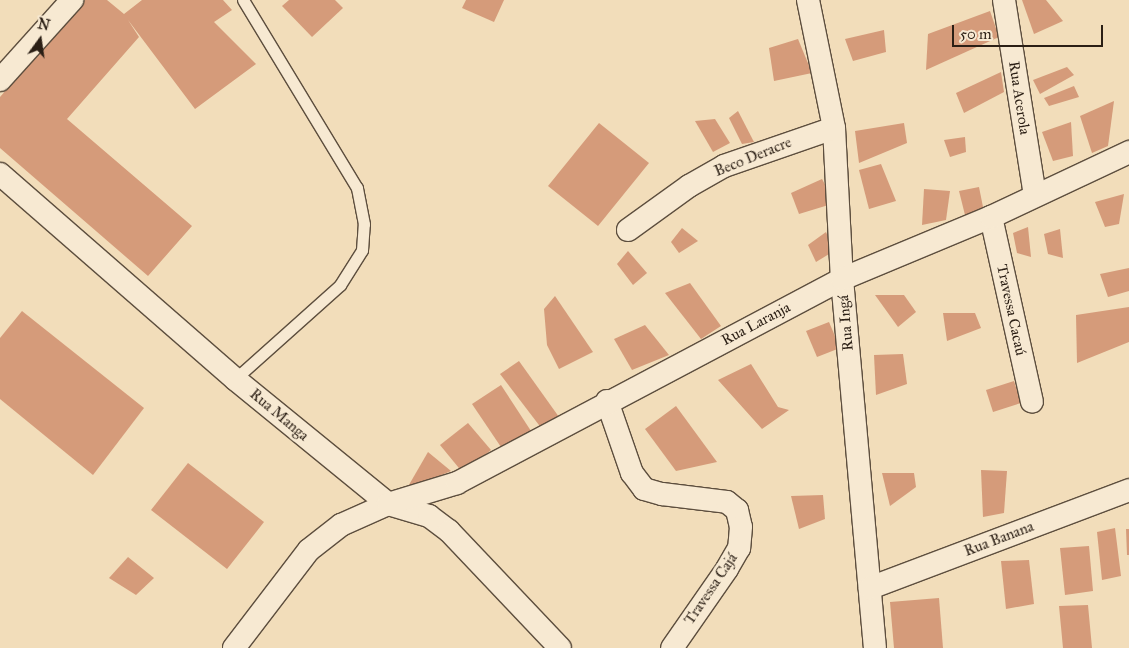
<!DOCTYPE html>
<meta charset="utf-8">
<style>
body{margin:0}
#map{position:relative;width:1129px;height:648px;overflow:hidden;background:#f2ddba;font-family:"IM FELL Great Primer",serif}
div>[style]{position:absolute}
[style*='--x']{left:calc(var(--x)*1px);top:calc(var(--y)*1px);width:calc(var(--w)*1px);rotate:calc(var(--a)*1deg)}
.building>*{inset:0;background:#d59b7a}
.roads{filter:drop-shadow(1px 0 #5d4e3e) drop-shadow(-1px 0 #5d4e3e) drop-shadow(0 1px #5d4e3e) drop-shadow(0 -1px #5d4e3e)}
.lane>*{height:11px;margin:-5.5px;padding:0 5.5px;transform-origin:5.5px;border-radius:5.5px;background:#f7e9d2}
.street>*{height:22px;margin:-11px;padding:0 11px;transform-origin:11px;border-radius:11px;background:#f7e9d2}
span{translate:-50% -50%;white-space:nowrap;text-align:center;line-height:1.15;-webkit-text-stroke:5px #f7e9d2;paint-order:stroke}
.street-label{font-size:15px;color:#2b1f15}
.north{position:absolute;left:15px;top:15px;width:50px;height:50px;-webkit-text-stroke:4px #f7e9d2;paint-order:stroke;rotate:14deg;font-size:14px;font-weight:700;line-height:20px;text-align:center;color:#2b1f15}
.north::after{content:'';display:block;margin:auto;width:18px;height:22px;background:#2b1f15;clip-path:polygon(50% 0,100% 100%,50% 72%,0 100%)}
.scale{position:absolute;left:952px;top:25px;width:151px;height:22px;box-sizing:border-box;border:2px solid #2b1f15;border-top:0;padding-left:6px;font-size:15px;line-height:18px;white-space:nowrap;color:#2b1f15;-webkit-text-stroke:4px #f7e9d2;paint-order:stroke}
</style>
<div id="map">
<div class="building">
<div style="clip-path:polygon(85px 0,107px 0,124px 14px,142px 0,223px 0,232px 10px,214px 22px,256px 64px,195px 109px,128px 20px,139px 37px,67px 119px,192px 226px,148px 276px,0 148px,0 97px)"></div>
<div style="clip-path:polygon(289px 0,335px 0,343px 8px,312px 37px,282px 6px)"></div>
<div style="clip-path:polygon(466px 0,504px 0,494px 22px,462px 8px)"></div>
<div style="clip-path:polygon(1022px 0,1046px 0,1063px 21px,1034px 34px)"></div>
<div style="clip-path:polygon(990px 11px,999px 37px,926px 70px,928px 34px)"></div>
<div style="clip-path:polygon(884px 30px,886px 52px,853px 61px,845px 39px)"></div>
<div style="clip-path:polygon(798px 39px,812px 73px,774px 81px,769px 48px)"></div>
<div style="clip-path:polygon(1067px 67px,1074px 75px,1040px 94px,1033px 80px)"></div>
<div style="clip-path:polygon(1001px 72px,1004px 92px,964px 113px,956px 93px)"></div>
<div style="clip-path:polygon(1074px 86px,1079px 97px,1049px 106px,1044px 98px)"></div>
<div style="clip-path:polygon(1114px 101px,1108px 146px,1092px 153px,1080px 116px)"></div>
<div style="clip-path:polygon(738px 111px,754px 142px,742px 144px,729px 118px)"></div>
<div style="clip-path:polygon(715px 119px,730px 143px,713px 152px,695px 121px)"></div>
<div style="clip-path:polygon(1071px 122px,1073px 156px,1053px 161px,1042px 132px)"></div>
<div style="clip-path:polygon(599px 123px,649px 163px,598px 226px,548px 186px)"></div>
<div style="clip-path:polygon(904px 123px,907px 143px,859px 163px,855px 131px)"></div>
<div style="clip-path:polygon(965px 137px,966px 152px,950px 157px,944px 140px)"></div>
<div style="clip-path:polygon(881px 164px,896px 201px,869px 209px,859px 170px)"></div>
<div style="clip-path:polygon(822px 179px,835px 203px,799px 214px,791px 193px)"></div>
<div style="clip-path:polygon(979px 187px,984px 212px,966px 219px,959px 191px)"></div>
<div style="clip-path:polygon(924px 189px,950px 191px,946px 220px,922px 225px)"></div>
<div style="clip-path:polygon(1124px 194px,1119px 224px,1105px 227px,1095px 202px)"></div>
<div style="clip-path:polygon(1028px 227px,1031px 257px,1017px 253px,1013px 233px)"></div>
<div style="clip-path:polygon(682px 228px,698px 241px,679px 253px,671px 242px)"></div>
<div style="clip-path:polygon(1060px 229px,1063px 258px,1048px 254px,1044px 234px)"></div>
<div style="clip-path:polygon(826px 232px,834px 251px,816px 262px,808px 245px)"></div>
<div style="clip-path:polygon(628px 251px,647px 273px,633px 285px,617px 264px)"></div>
<div style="clip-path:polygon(1129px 268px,1129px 291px,1108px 297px,1100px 274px)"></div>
<div style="clip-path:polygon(690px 283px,721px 326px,701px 339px,665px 293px)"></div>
<div style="clip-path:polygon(875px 295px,904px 295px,916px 312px,898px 327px)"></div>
<div style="clip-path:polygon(555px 296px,593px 352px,559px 369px,547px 345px,544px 309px)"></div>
<div style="clip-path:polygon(1129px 307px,1129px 342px,1077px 363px,1076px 315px)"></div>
<div style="clip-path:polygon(22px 311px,144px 408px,93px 475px,0 399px,0 338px)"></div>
<div style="clip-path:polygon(943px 313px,975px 313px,981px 328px,947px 341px)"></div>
<div style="clip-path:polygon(829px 322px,840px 348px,817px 357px,806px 331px)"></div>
<div style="clip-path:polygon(645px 325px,669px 355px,632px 370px,614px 339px)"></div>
<div style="clip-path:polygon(903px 354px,907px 384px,876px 395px,874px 355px)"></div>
<div style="clip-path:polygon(519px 361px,559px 417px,542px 429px,500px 374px)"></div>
<div style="clip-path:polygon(751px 364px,778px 407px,789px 410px,762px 429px,718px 380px)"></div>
<div style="clip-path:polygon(1014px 381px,1021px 403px,993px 412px,986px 390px)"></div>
<div style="clip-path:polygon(501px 385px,531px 431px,503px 450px,472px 404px)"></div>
<div style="clip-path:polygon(676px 406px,717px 462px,676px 471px,645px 429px)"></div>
<div style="clip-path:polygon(468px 423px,491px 450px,463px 473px,440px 445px)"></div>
<div style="clip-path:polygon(428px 452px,451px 471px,406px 490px)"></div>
<div style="clip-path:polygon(188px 463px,264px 522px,227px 569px,151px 510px)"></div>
<div style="clip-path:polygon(981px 470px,1007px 471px,1004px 513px,983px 517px)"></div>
<div style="clip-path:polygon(882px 473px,914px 473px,916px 487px,890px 506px)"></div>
<div style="clip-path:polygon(823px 495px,825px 519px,799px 529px,791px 496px)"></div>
<div style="clip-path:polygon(1115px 528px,1121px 576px,1102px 580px,1097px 532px)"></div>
<div style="clip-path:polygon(1126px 529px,1129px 529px,1129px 555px,1127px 555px)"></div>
<div style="clip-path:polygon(1089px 546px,1093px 591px,1065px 595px,1060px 548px)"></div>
<div style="clip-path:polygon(128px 557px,154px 578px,136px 595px,109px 578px)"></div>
<div style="clip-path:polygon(1029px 560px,1034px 604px,1006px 609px,1001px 561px)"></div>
<div style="clip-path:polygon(939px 598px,943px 648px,894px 648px,890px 602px)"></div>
<div style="clip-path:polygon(1088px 605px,1092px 648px,1063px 648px,1059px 606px)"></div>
</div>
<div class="roads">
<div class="lane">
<div style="--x:235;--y:379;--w:141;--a:-41.8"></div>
<div style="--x:340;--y:285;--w:41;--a:-57.8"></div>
<div style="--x:362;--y:250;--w:26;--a:-86"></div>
<div style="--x:364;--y:224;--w:37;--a:-101"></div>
<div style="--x:357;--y:188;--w:220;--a:-121.2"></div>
</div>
<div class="street">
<div style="--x:808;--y:0;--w:131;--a:78.5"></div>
<div style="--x:834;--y:128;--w:151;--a:87"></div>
<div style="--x:842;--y:279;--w:370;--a:84.9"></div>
<div style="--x:1004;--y:0;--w:198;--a:81"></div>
<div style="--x:0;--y:80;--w:108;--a:-48"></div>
<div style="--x:0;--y:174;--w:312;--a:41.1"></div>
<div style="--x:235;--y:379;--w:198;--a:39.2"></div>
<div style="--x:388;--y:504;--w:43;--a:16.3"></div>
<div style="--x:429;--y:516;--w:25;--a:37"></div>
<div style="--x:449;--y:531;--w:161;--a:46.5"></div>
<div style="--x:991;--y:217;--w:189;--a:77.5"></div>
<div style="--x:628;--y:230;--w:75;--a:-35.8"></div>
<div style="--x:689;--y:186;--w:40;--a:-29.7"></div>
<div style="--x:724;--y:166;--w:116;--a:-19.1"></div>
<div style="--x:607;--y:401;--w:76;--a:70.9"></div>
<div style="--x:632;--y:473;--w:20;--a:53"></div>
<div style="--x:644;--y:489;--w:19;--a:16"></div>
<div style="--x:662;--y:494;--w:65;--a:7"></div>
<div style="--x:727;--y:502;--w:13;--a:39"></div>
<div style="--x:737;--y:510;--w:17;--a:77"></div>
<div style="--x:741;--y:527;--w:21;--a:95"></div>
<div style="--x:739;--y:548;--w:24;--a:120"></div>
<div style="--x:727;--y:569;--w:96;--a:124.8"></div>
<div style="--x:870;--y:588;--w:277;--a:-20.7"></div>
<div style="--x:234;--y:648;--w:123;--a:-52.6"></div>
<div style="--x:309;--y:550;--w:41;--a:-38"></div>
<div style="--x:341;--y:525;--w:51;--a:-24.1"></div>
<div style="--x:388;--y:504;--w:72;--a:-16.9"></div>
<div style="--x:457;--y:483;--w:436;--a:-27.9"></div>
<div style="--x:842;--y:279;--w:161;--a:-22.6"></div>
<div style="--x:991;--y:217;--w:153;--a:-25.2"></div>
</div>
</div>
<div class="street-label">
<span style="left:1019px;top:98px;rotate:81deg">Rua Acerola</span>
<span style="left:753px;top:157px;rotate:-22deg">Beco Deracre</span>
<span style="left:1011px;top:310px;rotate:78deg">Travessa Cacaú</span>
<span style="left:846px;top:323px;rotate:-95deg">Rua Ingá</span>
<span style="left:756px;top:324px;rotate:-28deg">Rua Laranja</span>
<span style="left:279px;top:415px;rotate:40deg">Rua Manga</span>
<span style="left:999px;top:539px;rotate:-21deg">Rua Banana</span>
<span style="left:711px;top:589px;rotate:-56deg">Travessa Cajá</span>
</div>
<div class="north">N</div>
<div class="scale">50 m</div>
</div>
